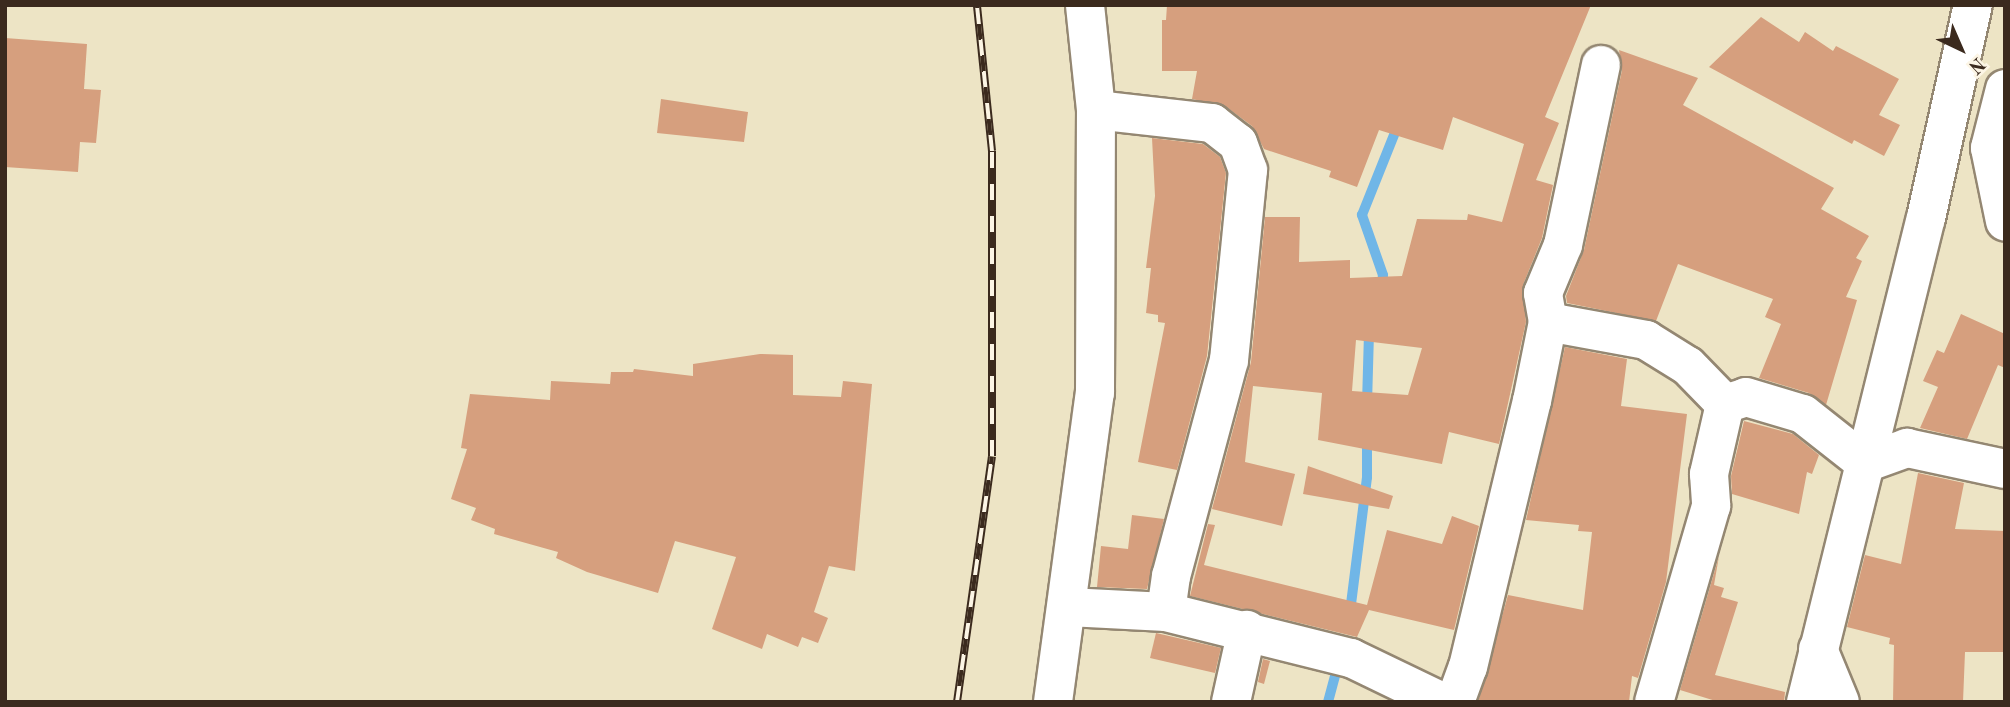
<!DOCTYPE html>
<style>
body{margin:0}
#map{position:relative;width:2010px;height:707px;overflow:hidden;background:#ede4c5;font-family:"Old Standard TT",serif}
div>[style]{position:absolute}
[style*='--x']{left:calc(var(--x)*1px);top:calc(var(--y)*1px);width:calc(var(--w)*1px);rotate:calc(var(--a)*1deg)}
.stream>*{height:10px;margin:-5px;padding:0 5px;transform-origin:5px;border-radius:5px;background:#70b6e7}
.building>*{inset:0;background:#d69f7e}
.roads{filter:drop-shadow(2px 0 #948772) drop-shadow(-2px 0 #948772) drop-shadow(0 2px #948772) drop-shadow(0 -2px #948772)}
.minor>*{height:38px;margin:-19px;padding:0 19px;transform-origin:19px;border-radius:19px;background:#fff}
.rail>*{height:8px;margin-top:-4px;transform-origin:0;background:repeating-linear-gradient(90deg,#fcf5e5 0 16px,#3b2a1e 0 32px);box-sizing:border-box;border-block:2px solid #3b2a1e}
span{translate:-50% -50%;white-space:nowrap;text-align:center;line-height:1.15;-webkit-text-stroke:5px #fcf5e5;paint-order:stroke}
.frame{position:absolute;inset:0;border:7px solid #3b2a1e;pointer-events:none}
.north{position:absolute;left:1926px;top:14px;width:70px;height:70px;-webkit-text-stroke:5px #fcf5e5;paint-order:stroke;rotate:136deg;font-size:19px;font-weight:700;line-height:28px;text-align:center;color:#3b2a1e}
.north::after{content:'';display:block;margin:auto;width:24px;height:32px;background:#3b2a1e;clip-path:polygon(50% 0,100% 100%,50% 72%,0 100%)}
</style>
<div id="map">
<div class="stream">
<div style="--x:1382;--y:288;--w:13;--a:-86"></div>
<div style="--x:1383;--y:275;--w:64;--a:-109.3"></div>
<div style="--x:1362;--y:215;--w:97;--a:-68.2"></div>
<div style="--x:1367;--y:404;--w:72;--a:-88.4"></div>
<div style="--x:1350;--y:612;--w:136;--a:-82.8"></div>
<div style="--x:1367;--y:477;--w:41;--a:-90"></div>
<div style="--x:1328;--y:702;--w:42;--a:-75"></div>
</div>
<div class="building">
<div style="clip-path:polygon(evenodd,1167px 5px,1591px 5px,1545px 117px,1559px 123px,1536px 180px,1553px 185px,1542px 238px,1523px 285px,1526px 322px,1499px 444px,1449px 432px,1442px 464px,1318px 440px,1322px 393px,1253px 386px,1245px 462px,1295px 474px,1282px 526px,1212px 509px,1251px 362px,1265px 217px,1300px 217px,1299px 262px,1350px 260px,1350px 278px,1402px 276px,1417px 219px,1467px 220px,1468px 214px,1502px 222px,1524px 144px,1453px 117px,1443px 150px,1379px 130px,1357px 187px,1329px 177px,1331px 171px,1264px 149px,1252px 126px,1225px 106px,1192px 99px,1197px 71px,1162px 71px,1162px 20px,1166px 20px,1167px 5px,1356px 340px,1422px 348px,1408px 395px,1352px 391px,1356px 340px)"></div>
<div style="clip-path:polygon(1761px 17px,1799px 42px,1805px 32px,1833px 51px,1836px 46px,1899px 79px,1879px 115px,1900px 125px,1884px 156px,1854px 140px,1852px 144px,1709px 67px)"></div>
<div style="clip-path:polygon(5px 38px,87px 44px,84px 89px,101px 90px,96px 143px,80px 142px,78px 172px,5px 167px)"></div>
<div style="clip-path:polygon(1619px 50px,1698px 78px,1683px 105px,1834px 188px,1821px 209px,1869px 236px,1856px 258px,1862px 261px,1846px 297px,1857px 300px,1826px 405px,1809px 393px,1759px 378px,1781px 324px,1765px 317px,1773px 299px,1678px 264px,1656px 321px,1567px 303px,1566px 296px,1584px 250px,1622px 70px)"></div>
<div style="clip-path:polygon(661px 99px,748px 112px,744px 142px,657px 133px)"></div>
<div style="clip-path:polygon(1152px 138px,1203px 144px,1220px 157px,1226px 173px,1207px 356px,1177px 470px,1138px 462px,1165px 323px,1158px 322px,1158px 315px,1146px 313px,1151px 268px,1146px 268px,1155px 196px)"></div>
<div style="clip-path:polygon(1961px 314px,2005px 334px,2005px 368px,1998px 365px,1967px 439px,1920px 428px,1938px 387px,1923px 381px,1937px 350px,1944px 353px)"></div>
<div style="clip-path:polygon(1565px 347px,1627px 359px,1621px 406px,1687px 414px,1666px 582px,1638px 678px,1632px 676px,1629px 702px,1478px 702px,1508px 595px,1583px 610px,1592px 532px,1578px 531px,1579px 525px,1526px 520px)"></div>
<div style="clip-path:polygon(760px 354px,793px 355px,793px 395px,841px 397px,843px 381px,872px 384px,855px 571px,829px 566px,814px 612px,828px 618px,818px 643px,802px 637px,798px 647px,767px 634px,762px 649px,712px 629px,736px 557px,675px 541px,658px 593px,587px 572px,556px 558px,558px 552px,494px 534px,495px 529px,471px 520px,476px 508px,451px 499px,467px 449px,461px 448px,470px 394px,550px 400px,551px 381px,610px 384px,611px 372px,633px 372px,634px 369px,693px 376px,693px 364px)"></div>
<div style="clip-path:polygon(1744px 421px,1793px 434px,1819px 455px,1812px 474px,1807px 472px,1799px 514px,1732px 494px,1731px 476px)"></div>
<div style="clip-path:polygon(1308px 466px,1393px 496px,1389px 509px,1303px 494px)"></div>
<div style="clip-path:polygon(1918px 473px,1964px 483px,1955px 529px,2005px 531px,2005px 652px,1965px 652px,1963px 702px,1893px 702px,1894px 645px,1889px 644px,1890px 638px,1847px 627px,1865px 555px,1901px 564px)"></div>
<div style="clip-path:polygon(1132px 515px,1164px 519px,1147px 589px,1097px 587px,1101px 546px,1128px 549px)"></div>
<div style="clip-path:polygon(1452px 516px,1479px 526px,1454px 630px,1369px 610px,1357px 637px,1190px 596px,1208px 524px,1215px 525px,1204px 565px,1367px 605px,1387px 530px,1442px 544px)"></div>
<div style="clip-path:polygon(1719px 556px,1714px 585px,1724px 588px,1721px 597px,1738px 602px,1715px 675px,1785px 692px,1784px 702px,1719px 702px,1680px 690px)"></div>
<div style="clip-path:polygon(1156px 633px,1221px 648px,1215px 673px,1150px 658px)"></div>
<div style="clip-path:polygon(1263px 659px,1270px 661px,1264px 684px,1258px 682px)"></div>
</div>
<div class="roads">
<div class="minor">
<div style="--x:2005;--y:89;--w:61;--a:104.3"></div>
<div style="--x:1990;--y:148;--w:75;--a:78.4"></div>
<div style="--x:1096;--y:110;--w:117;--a:6.4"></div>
<div style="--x:1212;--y:123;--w:33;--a:38"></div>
<div style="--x:1238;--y:143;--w:29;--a:70"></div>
<div style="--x:1248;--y:170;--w:191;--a:95.7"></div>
<div style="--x:1229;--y:360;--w:224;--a:105"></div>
<div style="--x:1171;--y:576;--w:36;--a:98"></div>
<div style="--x:1166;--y:612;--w:191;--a:14"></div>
<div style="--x:1351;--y:658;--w:101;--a:25.8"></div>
<div style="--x:1548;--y:322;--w:100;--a:10.4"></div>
<div style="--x:1646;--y:340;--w:49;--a:31.8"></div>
<div style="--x:1688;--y:366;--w:53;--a:45.8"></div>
<div style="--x:1725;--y:404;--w:72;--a:102.9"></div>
<div style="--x:1709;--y:474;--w:32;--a:86"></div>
<div style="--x:1711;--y:506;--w:204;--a:106.2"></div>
<div style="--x:1725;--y:404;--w:22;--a:-18"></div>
<div style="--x:1746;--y:397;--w:59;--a:16.6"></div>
<div style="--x:1803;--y:414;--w:79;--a:38.3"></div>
<div style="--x:1865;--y:463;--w:45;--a:-19.7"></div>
<div style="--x:1907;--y:448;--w:100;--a:12.1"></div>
<div style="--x:1068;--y:607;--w:98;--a:2.9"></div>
<div style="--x:1818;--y:649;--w:57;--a:67.5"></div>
<div style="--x:1053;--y:702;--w:312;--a:-82.3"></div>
<div style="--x:1095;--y:393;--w:283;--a:-89.8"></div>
<div style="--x:1096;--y:110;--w:106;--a:-96"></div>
<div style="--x:1231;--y:702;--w:74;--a:-77.5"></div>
<div style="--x:1455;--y:702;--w:37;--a:-70"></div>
<div style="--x:1468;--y:667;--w:274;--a:-76.5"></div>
<div style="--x:1532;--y:401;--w:81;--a:-78.6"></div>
<div style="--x:1548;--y:322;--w:29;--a:-100"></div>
<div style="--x:1543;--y:293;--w:52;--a:-67.4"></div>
<div style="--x:1563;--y:245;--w:184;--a:-78.1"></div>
<div style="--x:1806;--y:702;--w:499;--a:-76.1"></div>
<div style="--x:1926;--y:218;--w:218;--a:-77.6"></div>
</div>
</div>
<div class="rail">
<div style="--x:957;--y:702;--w:248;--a:-81.9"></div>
<div style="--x:992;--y:456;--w:305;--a:-90"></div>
<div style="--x:992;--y:151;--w:147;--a:-95.9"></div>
</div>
<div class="frame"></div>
<div class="north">N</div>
</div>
